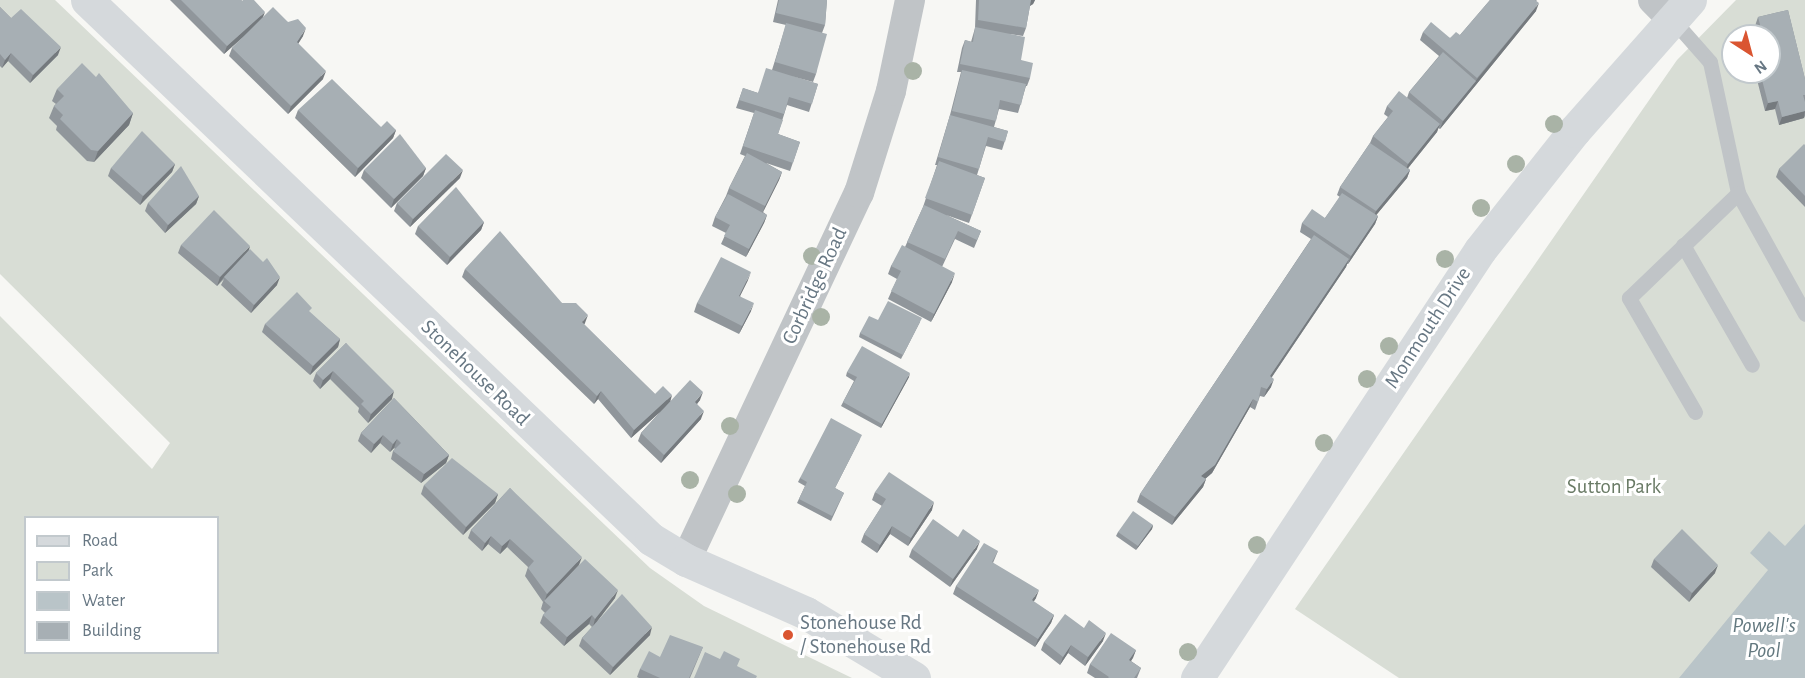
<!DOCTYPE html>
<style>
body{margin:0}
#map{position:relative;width:1805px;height:678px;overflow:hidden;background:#f7f7f4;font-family:"Alegreya Sans",sans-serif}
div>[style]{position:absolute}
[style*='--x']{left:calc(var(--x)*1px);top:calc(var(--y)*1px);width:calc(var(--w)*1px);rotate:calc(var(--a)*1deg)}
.green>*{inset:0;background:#d8ddd5}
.water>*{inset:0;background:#b9c4c8}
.lane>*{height:15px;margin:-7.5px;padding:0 7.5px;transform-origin:7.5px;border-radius:7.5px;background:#c0c4c7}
.street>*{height:30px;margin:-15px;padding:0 15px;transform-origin:15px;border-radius:15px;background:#c0c4c7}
.secondary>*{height:33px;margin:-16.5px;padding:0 16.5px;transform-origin:16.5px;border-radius:16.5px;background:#d5d9dc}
.trees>*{width:18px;height:18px;margin:-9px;border-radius:50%;background:#a9b3a6}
.wall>*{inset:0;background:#90969b}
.shaded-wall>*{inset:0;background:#757a7e}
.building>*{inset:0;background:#a7afb4}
.dots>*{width:16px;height:16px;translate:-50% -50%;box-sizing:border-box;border:3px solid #fff;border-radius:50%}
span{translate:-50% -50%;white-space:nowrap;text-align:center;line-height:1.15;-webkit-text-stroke:6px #fff;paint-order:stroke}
.street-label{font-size:21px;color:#677783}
.park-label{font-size:21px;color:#6a7b66}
.poi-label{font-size:21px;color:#677783}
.left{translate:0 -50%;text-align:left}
.water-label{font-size:22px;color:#63787f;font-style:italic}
.legend{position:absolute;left:24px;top:516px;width:195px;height:138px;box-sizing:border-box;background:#fff;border:2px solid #c2c9cd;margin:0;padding:8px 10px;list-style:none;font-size:18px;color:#677783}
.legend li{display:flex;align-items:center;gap:12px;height:30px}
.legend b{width:30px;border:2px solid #c2c9cd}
.north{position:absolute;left:1721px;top:24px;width:60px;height:60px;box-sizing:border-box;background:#fff;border:2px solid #c2c9cd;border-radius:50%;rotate:144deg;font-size:16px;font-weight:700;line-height:24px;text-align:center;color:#677783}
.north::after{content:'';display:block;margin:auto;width:21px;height:27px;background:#da5531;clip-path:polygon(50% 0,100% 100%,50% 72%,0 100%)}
</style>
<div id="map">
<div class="green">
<div style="clip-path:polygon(evenodd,0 0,55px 0,650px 568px,704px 606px,852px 678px,0 678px,0 316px,152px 469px,170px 443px,0 274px,0 0,26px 518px,218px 518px,218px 652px,26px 652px,26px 518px)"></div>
<div style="clip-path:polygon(evenodd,1736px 0,1805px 0,1805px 678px,1399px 678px,1295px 609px,1677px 60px,1736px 0,1733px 36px,1769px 36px,1769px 72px,1733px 72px,1733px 36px)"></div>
</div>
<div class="water">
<div style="clip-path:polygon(1805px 524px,1805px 678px,1679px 678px,1768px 570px,1750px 553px,1769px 531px,1785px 546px)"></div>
</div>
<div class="lane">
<div style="--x:1673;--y:20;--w:56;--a:48.6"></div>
<div style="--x:1710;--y:62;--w:134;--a:77.9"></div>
<div style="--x:1738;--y:193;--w:138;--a:61"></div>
<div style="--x:1683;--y:245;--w:138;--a:60.1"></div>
<div style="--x:1695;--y:412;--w:132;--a:-120.1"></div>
<div style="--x:1629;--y:298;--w:151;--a:-43.9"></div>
</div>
<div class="street">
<div style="--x:1653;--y:0;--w:28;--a:45"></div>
<div style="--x:686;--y:560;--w:406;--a:-64.8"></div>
<div style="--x:859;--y:193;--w:107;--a:-72.6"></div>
<div style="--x:891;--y:91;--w:93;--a:-78.2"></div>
</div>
<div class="secondary">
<div style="--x:87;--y:0;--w:780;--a:43.7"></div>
<div style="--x:651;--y:539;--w:41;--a:31"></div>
<div style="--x:686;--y:560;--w:131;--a:23.8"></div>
<div style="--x:806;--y:613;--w:126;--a:31"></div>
<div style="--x:1197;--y:678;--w:513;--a:-56.53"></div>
<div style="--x:1480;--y:250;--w:152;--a:-51.7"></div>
<div style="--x:1574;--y:131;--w:175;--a:-48.5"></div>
</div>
<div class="trees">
<div style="left:913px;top:71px"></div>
<div style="left:1554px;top:124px"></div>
<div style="left:1516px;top:164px"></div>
<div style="left:1481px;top:208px"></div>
<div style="left:812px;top:256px"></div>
<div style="left:1445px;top:259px"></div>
<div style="left:821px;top:317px"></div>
<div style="left:1389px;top:346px"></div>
<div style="left:1367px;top:379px"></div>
<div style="left:730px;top:426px"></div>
<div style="left:1324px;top:443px"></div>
<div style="left:690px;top:480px"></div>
<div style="left:737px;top:494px"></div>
<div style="left:1257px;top:545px"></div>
<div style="left:1188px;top:652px"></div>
</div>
<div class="wall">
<div style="clip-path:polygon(170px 0,241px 0,263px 17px,288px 22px,303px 36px,298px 44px,323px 79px,288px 114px,229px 56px,232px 48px,243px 37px,224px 54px)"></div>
<div style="clip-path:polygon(778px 0,827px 0,825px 25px,822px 33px,816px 74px,813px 82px,791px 76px,818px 84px,809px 112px,787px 105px,778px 134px,800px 142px,790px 171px,766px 163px,782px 172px,779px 180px,763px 212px,767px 215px,764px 223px,746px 257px,721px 244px,726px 233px,712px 226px,715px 217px,726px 196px,729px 188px,745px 156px,740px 154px,754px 113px,736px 108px,743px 88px,758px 93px,772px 70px,786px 25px,773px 22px)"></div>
<div style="clip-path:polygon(976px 0,1035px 0,1033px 4px,1030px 6px,1026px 28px,1023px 36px,1009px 34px,1021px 60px,1030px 78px,1027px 86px,1026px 86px,1018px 113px,999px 109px,994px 127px,1008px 131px,1002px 150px,986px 146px,977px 175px,985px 178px,969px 223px,946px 215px,981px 231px,974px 248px,955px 239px,942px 267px,952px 282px,931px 322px,888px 299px,897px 279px,888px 274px,891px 266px,905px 247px,923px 207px,937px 165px,935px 165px,950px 115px,961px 72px,957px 72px,962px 48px,965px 40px,971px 42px,975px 28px)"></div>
<div style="clip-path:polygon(1490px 0,1537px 0,1536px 1px,1536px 11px,1440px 129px,1438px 128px,1437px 132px,1408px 168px,1410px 170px,1407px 178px,1376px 215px,1378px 216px,1375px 224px,1348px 264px,1347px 264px,1346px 267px,1272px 377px,1271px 387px,1264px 397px,1260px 396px,1255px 410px,1250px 407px,1212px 473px,1205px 479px,1206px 479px,1203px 487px,1172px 525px,1137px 502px,1140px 494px,1311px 239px,1300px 232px,1302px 223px,1325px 218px,1340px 197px,1337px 195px,1340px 187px,1370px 143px,1373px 136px,1388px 117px,1384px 114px,1387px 106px,1407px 98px,1409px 92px,1439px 56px,1420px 40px,1423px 32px,1450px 38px,1460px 35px)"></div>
<div style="clip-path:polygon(0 7px,11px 18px,58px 55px,30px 83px,8px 61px,2px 68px,0 66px)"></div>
<div style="clip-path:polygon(1788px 10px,1805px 79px,1805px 116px,1804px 118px,1779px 125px,1775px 109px,1765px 111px,1755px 72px,1769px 72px,1769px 36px,1758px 36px,1755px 26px,1758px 17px)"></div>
<div style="clip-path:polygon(57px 89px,133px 113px,129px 125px,94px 162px,87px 161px,56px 130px,57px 126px,49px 118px,54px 106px,56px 104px,52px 101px)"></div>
<div style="clip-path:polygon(298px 110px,381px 127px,396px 130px,393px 138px,355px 177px,295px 118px)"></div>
<div style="clip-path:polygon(1805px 145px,1805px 207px,1776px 177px,1779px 169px)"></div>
<div style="clip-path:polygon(175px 164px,172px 172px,140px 205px,108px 176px,111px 168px)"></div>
<div style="clip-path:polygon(426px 168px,423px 176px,391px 208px,361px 178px,364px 170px)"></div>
<div style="clip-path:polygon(460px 178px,410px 227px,394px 211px,397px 203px)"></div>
<div style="clip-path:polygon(199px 196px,196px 204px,165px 233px,145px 211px,148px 203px)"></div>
<div style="clip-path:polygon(484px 222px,481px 230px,447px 265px,415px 234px,418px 226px)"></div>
<div style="clip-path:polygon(181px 245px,248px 252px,277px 285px,251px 313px,221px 285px,224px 279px,217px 286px,178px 253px)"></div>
<div style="clip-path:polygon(465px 269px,562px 303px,585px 323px,584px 325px,655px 394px,670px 401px,700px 400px,697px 404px,701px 419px,661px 463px,638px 441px,641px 433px,660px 412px,631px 438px,598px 399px,594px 404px,462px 277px)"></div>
<div style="clip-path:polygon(748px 280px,740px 296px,751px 311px,739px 334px,694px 312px,697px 303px)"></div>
<div style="clip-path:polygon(310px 313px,340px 339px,338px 347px,310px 375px,262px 332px,265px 324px)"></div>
<div style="clip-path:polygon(878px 320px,920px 322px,901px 359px,859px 337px,860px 333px)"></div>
<div style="clip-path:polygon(346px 343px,392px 399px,368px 423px,358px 412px,359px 408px,330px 379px,320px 389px,313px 381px,316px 373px)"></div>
<div style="clip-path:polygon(847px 372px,909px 377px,881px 428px,841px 406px,854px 381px,846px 376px)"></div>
<div style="clip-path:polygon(394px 398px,449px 455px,446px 463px,421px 483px,391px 459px,393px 451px,395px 449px,394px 448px,390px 452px,380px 443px,371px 453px,358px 441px,361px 433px)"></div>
<div style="clip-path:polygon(860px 439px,835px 488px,844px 493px,831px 521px,797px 503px,805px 486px,798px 482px,800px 478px)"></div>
<div style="clip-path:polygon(424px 485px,498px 494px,495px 503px,463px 535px,421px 494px)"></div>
<div style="clip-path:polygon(510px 488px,579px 565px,569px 575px,615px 598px,597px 621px,650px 635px,610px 675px,579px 646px,582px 638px,592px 627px,589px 624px,564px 646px,540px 623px,543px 615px,545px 613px,541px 609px,543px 602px,525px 576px,528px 567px,507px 547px,500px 554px,488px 544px,482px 551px,468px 538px,471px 530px)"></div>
<div style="clip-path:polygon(875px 492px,932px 510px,908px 546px,890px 534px,877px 553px,861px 542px,864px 534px,882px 506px,872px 500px)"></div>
<div style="clip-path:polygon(1153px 525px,1152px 529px,1136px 550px,1116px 536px,1118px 532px)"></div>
<div style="clip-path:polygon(912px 549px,977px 549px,950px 587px,909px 557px)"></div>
<div style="clip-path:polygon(998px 551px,993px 563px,1036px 598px,1033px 602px,1054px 615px,1051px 623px,1035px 647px,953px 594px,956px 586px)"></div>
<div style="clip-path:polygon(1654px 559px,1715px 573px,1689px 602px,1651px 567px)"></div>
<div style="clip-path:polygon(1103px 641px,1085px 666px,1068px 653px,1060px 665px,1041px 650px,1044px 642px)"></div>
<div style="clip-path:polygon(703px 647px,690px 678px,639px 678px,637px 677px,640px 669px,660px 657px)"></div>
<div style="clip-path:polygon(1136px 650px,1131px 661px,1141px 668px,1137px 678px,1095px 678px,1087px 673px,1090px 664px)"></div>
</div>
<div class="shaded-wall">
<div style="clip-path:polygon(1031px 0,1035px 0,1033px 4px,1028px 7px)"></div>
<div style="clip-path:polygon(1539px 3px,1536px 11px,1440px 129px,1443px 121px)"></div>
<div style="clip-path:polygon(265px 12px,262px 20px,224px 54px,227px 46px)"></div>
<div style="clip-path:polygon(306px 28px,303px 36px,294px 50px,297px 42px)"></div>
<div style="clip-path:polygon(61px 47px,58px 55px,30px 83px,33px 75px)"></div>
<div style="clip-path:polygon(11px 53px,8px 61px,2px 68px,5px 60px)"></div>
<div style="clip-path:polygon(326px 71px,323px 79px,288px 114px,291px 106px)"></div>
<div style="clip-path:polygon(1778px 101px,1775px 109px,1765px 111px,1768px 103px)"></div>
<div style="clip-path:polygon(1805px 111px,1804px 118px,1779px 125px,1782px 117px)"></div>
<div style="clip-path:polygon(133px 113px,129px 125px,94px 162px,98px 151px)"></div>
<div style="clip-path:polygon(1440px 124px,1437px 132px,1405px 172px,1408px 164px)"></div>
<div style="clip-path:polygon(396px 130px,393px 138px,355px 177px,358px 168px)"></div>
<div style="clip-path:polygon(175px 164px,172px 172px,140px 205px,143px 196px)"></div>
<div style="clip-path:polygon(426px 168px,423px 176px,391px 208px,394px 199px)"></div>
<div style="clip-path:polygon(463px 170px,460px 178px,410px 227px,413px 219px)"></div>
<div style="clip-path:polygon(1410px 170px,1407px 178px,1373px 219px,1376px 211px)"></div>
<div style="clip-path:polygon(782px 172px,779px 180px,762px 214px,765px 206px)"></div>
<div style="clip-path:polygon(199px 196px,196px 204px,165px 233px,168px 225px)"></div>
<div style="clip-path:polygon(767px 215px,764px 223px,746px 257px,749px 249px)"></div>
<div style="clip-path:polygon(1378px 216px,1375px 224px,1348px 264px,1351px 256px)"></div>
<div style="clip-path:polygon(484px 222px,481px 230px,447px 265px,450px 257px)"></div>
<div style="clip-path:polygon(250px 246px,248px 254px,224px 277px,217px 286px,220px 277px)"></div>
<div style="clip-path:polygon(1349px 259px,1346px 267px,1267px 384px,1270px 376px)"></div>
<div style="clip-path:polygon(751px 272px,748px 280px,736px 304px,739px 296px)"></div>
<div style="clip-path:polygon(955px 273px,952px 282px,931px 322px,934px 314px)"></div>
<div style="clip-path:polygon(280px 277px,277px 285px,251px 313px,254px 305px)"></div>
<div style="clip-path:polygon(754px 303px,751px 311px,739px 334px,742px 326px)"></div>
<div style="clip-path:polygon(588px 315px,585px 323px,579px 330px,582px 322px)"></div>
<div style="clip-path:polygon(340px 339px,338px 347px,310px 375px,313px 366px)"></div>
<div style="clip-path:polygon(333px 371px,330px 379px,320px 389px,323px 380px)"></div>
<div style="clip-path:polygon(910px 373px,909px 377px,881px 428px,882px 424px)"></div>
<div style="clip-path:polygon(1274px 379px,1271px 387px,1264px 397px,1267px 389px)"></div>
<div style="clip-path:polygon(394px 391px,392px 399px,368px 423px,371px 414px)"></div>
<div style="clip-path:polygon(601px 391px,598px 399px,594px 404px,597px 396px)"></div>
<div style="clip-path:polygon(703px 392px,700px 400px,692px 410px,695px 402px)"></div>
<div style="clip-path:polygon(672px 395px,670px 403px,631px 438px,634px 430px)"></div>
<div style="clip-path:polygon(1253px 399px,1250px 407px,1212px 473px,1198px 485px,1201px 476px)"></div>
<div style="clip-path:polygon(704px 411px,701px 419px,661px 463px,664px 455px)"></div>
<div style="clip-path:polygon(383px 435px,380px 443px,371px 453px,374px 444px)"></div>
<div style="clip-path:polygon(397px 439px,394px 448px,390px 452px,393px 444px)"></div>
<div style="clip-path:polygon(449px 455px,446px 463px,421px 483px,424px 474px)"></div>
<div style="clip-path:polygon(1206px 479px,1203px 487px,1172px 525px,1175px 517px)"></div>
<div style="clip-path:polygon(498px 494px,495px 503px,463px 535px,466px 527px)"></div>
<div style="clip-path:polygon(934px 502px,932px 510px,908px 546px,911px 538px)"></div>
<div style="clip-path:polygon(1153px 525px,1152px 529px,1136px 550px,1138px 546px)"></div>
<div style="clip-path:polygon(892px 526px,890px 534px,877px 553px,880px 545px)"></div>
<div style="clip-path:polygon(491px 536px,488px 544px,482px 551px,485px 543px)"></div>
<div style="clip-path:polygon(510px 539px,507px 547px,500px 554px,502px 546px)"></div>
<div style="clip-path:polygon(980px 541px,977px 549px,950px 587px,953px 579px)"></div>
<div style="clip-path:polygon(582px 557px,579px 565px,544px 603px,547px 594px)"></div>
<div style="clip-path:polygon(1718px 565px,1715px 573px,1689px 602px,1692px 593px)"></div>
<div style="clip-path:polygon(618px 590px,615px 598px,593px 627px,595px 619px)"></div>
<div style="clip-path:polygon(1039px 590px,1036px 598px,1029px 609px,1032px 600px)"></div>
<div style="clip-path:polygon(592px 615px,589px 624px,564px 646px,567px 637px)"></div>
<div style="clip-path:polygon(1054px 615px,1051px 623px,1035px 647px,1038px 639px)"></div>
<div style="clip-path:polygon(652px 627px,650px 635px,610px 675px,613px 667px)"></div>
<div style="clip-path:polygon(1106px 633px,1103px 641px,1085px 666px,1088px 657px)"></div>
<div style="clip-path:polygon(1071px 645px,1068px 653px,1060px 665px,1063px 657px)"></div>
<div style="clip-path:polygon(1136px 650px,1133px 658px,1126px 668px,1129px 660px)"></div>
</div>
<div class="building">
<div style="clip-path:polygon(181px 0,241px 0,242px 1px,243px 0,254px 0,265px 12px,227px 46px)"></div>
<div style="clip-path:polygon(779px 0,827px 0,825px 25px,776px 13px)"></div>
<div style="clip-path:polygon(979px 0,1031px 0,1026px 28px,978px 20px)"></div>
<div style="clip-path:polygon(1490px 0,1535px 0,1539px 3px,1477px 78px,1423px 32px,1431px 22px,1450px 38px,1456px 32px,1460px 35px)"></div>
<div style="clip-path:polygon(0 7px,11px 18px,21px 9px,61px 47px,33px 75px,11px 53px,5px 60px,0 54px)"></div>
<div style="clip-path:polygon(273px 7px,288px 22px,298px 19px,306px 28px,297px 42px,326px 71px,291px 106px,232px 48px)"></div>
<div style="clip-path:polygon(1788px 10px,1805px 79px,1805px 95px,1803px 95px,1805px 102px,1805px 111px,1782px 117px,1778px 101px,1768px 103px,1760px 72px,1769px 72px,1769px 36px,1763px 36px,1758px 17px)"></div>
<div style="clip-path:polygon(786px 23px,827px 34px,816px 74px,775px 62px)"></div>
<div style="clip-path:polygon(975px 27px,1025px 37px,1021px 60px,1033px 63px,1030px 78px,960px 64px,965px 40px,973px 42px)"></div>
<div style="clip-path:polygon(1443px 52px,1476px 81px,1443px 121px,1409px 92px)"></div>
<div style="clip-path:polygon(82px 63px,96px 77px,99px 73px,133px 113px,98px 151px,91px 150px,60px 119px,63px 115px,54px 106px,64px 96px,57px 89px)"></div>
<div style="clip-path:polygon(766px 68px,818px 84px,812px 104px,789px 97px,784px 114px,739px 100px,743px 88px,758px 93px)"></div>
<div style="clip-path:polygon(962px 70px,1026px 84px,1021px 105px,1000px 100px,996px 121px,952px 111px)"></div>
<div style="clip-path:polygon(332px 79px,381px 127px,387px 121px,396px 130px,358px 168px,298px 110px)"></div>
<div style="clip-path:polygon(1399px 91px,1440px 124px,1408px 164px,1373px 136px,1393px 111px,1387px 106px)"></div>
<div style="clip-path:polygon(755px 110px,783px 120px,778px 134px,800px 142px,793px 163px,743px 146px)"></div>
<div style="clip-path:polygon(950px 115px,1008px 131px,1005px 142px,988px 137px,979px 169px,938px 157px)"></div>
<div style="clip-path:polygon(142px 131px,175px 164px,143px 196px,111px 168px)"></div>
<div style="clip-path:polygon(400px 134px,426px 168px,394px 199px,364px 170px)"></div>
<div style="clip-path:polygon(1370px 143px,1410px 170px,1376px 211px,1340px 187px)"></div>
<div style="clip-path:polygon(1804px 144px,1805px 145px,1805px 196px,1779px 169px)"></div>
<div style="clip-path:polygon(747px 153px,782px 172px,765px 206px,729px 188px)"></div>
<div style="clip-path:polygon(446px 154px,463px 170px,413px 219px,397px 203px)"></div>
<div style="clip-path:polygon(939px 161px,985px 178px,972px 215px,925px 198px)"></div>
<div style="clip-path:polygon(181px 166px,199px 196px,168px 225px,148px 203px)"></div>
<div style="clip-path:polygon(456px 187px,484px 222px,450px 257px,418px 226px)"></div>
<div style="clip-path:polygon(1342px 193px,1378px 216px,1351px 256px,1302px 223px,1312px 209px,1325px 218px)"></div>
<div style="clip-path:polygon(728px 194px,767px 215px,749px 249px,724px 236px,730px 225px,715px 217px)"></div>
<div style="clip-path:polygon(924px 205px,981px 231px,977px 240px,958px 231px,945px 259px,907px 242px)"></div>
<div style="clip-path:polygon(214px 210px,250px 246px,220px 277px,181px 245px)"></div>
<div style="clip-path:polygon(500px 231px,562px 303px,576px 303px,588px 315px,582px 322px,655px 394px,663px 386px,672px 395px,634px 430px,601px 391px,597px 396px,465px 269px)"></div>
<div style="clip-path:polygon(1314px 235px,1349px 259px,1270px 376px,1274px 379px,1267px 389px,1261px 387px,1258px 402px,1253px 399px,1215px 465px,1201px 476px,1206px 479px,1175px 517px,1140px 494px)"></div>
<div style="clip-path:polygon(902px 245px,955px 273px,934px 314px,891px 291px,901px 271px,891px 266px)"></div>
<div style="clip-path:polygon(250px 249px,263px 262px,267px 258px,280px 277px,254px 305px,224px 277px)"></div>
<div style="clip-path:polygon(721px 257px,751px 272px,739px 296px,754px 303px,742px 326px,697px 303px)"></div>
<div style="clip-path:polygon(297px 292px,312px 308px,309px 311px,340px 339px,313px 366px,265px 324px)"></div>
<div style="clip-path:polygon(888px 301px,922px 318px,903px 355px,860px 333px,869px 316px,878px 320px)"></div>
<div style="clip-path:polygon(346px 343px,394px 391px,371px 414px,361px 404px,364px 401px,333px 371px,323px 380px,316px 373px)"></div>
<div style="clip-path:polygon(862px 346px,910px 373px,882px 424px,843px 402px,857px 377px,847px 372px)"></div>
<div style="clip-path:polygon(690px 380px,703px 392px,695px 402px,704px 411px,664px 455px,641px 433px)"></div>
<div style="clip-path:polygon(394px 398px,449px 455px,424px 474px,393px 451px,401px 443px,397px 439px,393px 444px,383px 435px,374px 444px,361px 433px)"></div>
<div style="clip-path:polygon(831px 418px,862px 435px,835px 488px,844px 493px,832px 516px,799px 499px,807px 482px,800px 478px)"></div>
<div style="clip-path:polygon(452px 458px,498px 494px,466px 527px,424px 485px)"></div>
<div style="clip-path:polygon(889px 472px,934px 502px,911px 538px,892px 526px,880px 545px,864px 534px,886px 499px,875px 492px)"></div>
<div style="clip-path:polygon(510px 488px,582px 557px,547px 594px,528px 568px,534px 561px,510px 539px,502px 546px,491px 536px,485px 543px,471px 530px)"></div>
<div style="clip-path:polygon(1133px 511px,1153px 525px,1138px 546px,1118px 532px)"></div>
<div style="clip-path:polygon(933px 519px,958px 537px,963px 529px,980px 541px,953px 579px,912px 549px)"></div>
<div style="clip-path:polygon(1682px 529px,1718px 565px,1692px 593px,1654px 559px)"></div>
<div style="clip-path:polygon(984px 543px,998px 551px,992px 562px,1039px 590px,1032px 600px,1054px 615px,1038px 639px,956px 586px)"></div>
<div style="clip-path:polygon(585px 559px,618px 590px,595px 619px,592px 615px,567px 637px,543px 615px,551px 607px,544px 601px)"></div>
<div style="clip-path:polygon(622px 594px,652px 627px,613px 667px,582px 638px)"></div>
<div style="clip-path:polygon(1065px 614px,1084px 628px,1089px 620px,1106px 633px,1088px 657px,1071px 645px,1063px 657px,1044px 642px)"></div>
<div style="clip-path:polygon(1111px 633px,1136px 650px,1129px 660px,1141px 668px,1134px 678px,1108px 678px,1109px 677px,1090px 664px)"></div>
<div style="clip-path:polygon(670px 635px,703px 647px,689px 678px,660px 678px,640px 669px,649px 651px,660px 657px)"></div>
<div style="clip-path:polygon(724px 651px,740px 659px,737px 666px,757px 676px,756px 678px,694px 678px,705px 652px,720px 659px)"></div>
</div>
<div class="dots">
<div style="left:788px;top:635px;background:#da5531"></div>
</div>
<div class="street-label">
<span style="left:815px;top:286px;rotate:-65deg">Corbridge Road</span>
<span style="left:1428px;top:328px;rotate:-57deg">Monmouth Drive</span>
<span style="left:475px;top:373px;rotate:44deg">Stonehouse Road</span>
</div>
<div class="park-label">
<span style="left:1614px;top:487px">Sutton Park</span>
</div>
<div class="poi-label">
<span class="left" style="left:800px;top:635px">Stonehouse Rd<br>/ Stonehouse Rd</span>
</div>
<div class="water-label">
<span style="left:1764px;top:638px">Powell's<br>Pool</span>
</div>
<ul class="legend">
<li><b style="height:8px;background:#d5d9dc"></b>Road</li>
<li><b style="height:16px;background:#d8ddd5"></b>Park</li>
<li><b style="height:16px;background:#b9c4c8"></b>Water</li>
<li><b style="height:16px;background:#a7afb4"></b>Building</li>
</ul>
<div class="north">N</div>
</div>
